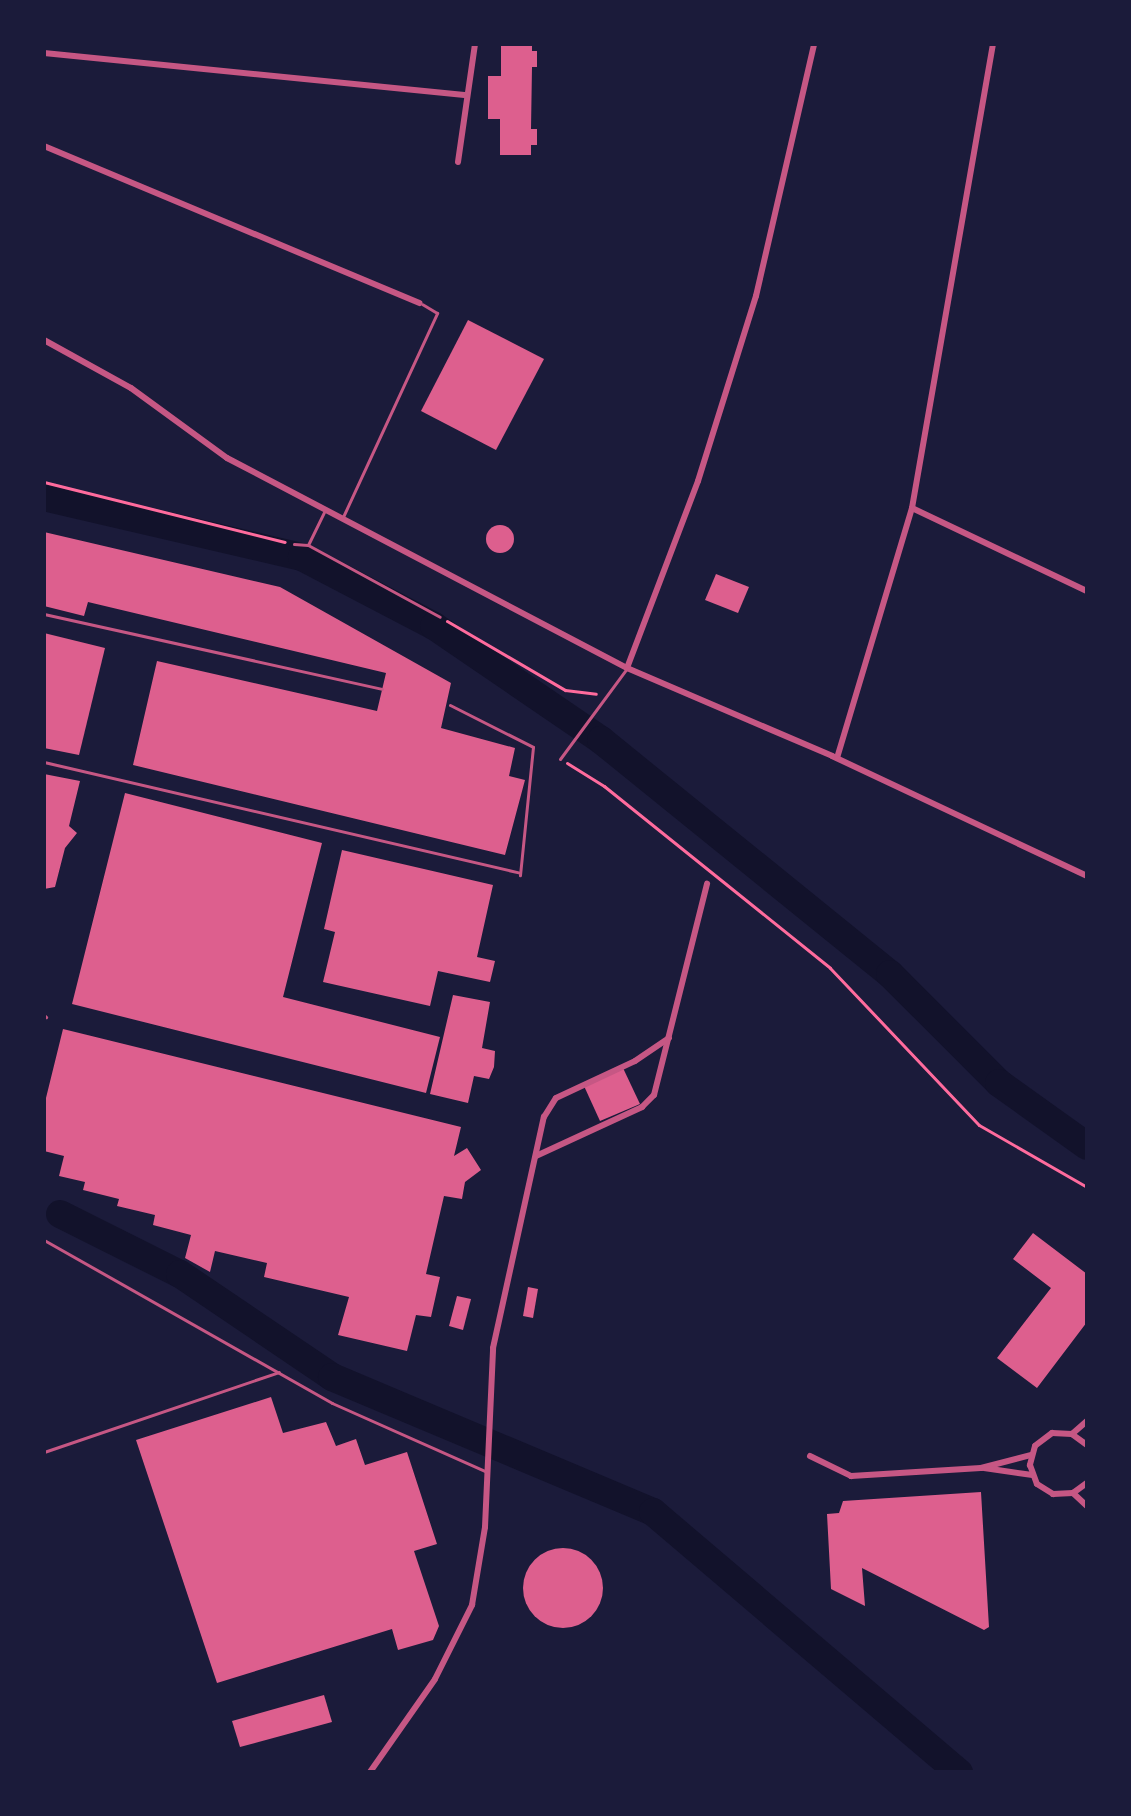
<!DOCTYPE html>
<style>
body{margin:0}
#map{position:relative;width:1131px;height:1816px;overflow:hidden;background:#1b1b3a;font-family:Commissioner,sans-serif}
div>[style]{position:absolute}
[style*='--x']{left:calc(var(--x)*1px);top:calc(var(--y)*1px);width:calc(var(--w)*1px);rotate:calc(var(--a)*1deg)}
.river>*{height:28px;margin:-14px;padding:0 14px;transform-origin:14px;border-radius:14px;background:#12122b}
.building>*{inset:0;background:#dd5f8e}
.round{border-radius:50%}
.path>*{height:3px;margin:-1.5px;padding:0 1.5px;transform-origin:1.5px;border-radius:1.5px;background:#ff6b9d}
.service>*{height:3px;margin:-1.5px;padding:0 1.5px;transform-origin:1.5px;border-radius:1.5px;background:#c65784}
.minor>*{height:6px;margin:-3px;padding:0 3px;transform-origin:3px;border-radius:3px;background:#c65784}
span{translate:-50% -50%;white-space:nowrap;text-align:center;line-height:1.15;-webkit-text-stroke:8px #1b1b3a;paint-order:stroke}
.frame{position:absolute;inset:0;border:46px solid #1b1b3a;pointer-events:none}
</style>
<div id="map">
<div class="river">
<div style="--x:44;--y:497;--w:265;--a:13.1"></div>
<div style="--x:302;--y:557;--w:149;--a:27.6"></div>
<div style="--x:434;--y:626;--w:202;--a:34.3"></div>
<div style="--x:601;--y:740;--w:372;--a:39"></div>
<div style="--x:890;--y:974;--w:154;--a:45"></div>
<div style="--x:999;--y:1083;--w:108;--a:35.6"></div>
<div style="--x:60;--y:1214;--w:134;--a:26.6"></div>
<div style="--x:180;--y:1274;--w:184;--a:34.1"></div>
<div style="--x:332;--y:1377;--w:348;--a:22.8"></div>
<div style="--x:653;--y:1512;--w:402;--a:40.4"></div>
</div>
<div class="building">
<div style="clip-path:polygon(501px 44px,532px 44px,532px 51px,537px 51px,537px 67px,532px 67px,531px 129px,537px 129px,537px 145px,531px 145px,531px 155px,500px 155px,500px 119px,488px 119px,488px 76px,501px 76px)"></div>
<div style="clip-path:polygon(468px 320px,544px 359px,496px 450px,421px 411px)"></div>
<div class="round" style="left:486px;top:525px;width:28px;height:28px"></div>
<div style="clip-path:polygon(44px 532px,280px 587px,451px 683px,441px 728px,515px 748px,509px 776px,525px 780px,505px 855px,133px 765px,157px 661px,377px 711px,386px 673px,88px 602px,84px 616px,44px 606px)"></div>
<div style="clip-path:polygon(716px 574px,749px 587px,738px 613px,705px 600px)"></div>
<div style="clip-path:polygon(44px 633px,105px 648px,79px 755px,44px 748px)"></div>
<div style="clip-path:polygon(44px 774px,80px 781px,69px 826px,77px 833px,65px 848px,55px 887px,44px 889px)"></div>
<div style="clip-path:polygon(125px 793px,322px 843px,283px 997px,440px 1037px,426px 1093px,72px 1004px)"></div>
<div style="clip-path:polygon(342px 850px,493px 885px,477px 957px,495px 961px,490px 982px,438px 971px,430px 1006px,323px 982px,335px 932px,324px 929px)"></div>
<div style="clip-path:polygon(453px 995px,490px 1002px,482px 1048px,495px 1051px,494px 1067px,489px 1079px,474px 1076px,468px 1103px,430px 1094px)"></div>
<div style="clip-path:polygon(63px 1029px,461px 1127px,454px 1156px,467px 1148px,481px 1170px,465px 1182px,462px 1199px,444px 1196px,426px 1274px,440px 1277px,431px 1317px,416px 1315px,407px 1351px,338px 1335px,349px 1297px,264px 1277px,267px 1263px,215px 1251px,210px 1272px,185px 1258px,191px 1235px,153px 1225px,155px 1215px,117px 1206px,119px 1199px,83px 1190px,85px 1182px,59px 1176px,64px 1156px,44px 1151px,44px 1106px)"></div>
<div style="clip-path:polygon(623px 1068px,640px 1104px,600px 1121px,584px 1086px)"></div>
<div style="clip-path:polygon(1033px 1233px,1087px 1274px,1087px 1322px,1037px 1388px,997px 1358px,1051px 1288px,1013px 1259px)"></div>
<div style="clip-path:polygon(528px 1287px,538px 1289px,533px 1318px,523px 1316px)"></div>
<div style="clip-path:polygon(457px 1296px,471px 1299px,463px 1330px,449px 1326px)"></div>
<div style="clip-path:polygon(271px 1397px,283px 1433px,326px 1422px,336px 1446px,356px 1439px,365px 1465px,407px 1452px,437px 1544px,414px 1551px,439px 1626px,433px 1640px,398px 1650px,392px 1629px,217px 1683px,136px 1440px)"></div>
<div style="clip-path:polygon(981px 1492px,989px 1627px,984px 1630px,862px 1568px,865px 1606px,831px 1589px,827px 1514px,839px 1513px,843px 1501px)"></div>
<div class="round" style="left:523px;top:1548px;width:80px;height:80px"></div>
<div style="clip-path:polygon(324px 1695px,332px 1722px,240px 1747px,232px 1721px)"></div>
</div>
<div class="path">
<div style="--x:44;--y:482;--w:248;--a:14"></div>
<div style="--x:447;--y:621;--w:137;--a:30.3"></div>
<div style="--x:565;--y:690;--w:31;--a:7"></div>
<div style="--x:567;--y:763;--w:44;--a:31.9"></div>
<div style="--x:604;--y:786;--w:290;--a:38.8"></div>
<div style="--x:830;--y:968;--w:216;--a:46.5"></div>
<div style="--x:979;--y:1125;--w:125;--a:29.9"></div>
</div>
<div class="service">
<div style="--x:342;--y:519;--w:227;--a:-65.2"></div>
<div style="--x:437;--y:313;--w:17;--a:-149"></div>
<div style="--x:294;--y:544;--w:14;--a:4"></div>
<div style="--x:308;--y:545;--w:150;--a:28.6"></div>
<div style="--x:308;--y:545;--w:39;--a:-64"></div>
<div style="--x:44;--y:614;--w:346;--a:12.5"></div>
<div style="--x:450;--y:705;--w:93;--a:26.8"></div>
<div style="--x:533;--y:747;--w:129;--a:95.8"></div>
<div style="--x:560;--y:759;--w:113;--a:-53.6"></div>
<div style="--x:44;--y:762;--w:487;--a:13.1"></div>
<div style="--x:44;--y:1015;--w:3;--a:45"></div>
<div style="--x:44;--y:1240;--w:331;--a:29.5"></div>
<div style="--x:332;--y:1403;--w:167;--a:24"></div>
<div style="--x:44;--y:1452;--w:248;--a:-18.8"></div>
</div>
<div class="minor">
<div style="--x:44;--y:53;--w:425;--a:5.7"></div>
<div style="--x:44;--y:146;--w:407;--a:22.7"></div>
<div style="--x:458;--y:162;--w:119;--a:-81.8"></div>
<div style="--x:44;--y:340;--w:99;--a:28.9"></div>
<div style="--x:131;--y:388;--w:119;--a:36.1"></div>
<div style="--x:227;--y:458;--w:452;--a:27.7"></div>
<div style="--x:627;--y:668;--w:223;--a:23.2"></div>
<div style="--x:832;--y:756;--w:282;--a:25.2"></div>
<div style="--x:912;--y:508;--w:194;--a:25.4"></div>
<div style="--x:627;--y:668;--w:200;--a:-69.2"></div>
<div style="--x:698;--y:481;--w:194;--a:-72.6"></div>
<div style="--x:756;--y:296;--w:259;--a:-77"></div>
<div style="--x:837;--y:758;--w:261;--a:-73.3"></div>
<div style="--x:912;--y:508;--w:471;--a:-80.1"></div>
<div style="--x:536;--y:1156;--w:117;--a:-24.8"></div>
<div style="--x:642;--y:1107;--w:17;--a:-45"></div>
<div style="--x:654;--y:1095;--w:218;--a:-75.9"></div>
<div style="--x:1072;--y:1434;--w:20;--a:-41"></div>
<div style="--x:1087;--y:1445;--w:19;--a:-144"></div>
<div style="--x:1072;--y:1434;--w:20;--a:-177"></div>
<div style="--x:1052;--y:1433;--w:21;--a:143"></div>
<div style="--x:1035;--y:1446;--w:20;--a:105"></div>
<div style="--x:1030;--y:1465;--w:20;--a:70"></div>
<div style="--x:1037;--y:1484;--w:19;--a:32"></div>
<div style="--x:1053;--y:1494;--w:20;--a:-3"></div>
<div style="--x:1073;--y:1493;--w:17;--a:-36"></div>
<div style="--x:810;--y:1456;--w:46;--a:26"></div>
<div style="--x:851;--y:1476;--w:130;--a:-3.5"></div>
<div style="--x:981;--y:1468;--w:52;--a:-14.6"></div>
<div style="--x:984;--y:1468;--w:49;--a:8.3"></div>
<div style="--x:1073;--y:1493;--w:19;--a:43"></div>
<div style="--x:370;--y:1772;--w:113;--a:-55"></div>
<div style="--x:435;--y:1679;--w:83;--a:-63.4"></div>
<div style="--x:472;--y:1605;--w:79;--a:-80.5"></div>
<div style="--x:485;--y:1527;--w:179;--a:-87.4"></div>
<div style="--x:493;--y:1348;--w:237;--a:-77.6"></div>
<div style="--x:544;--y:1117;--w:22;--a:-58"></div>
<div style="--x:556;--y:1098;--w:87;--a:-25.1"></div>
<div style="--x:635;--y:1061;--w:41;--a:-34.1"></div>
</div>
<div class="frame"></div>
</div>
